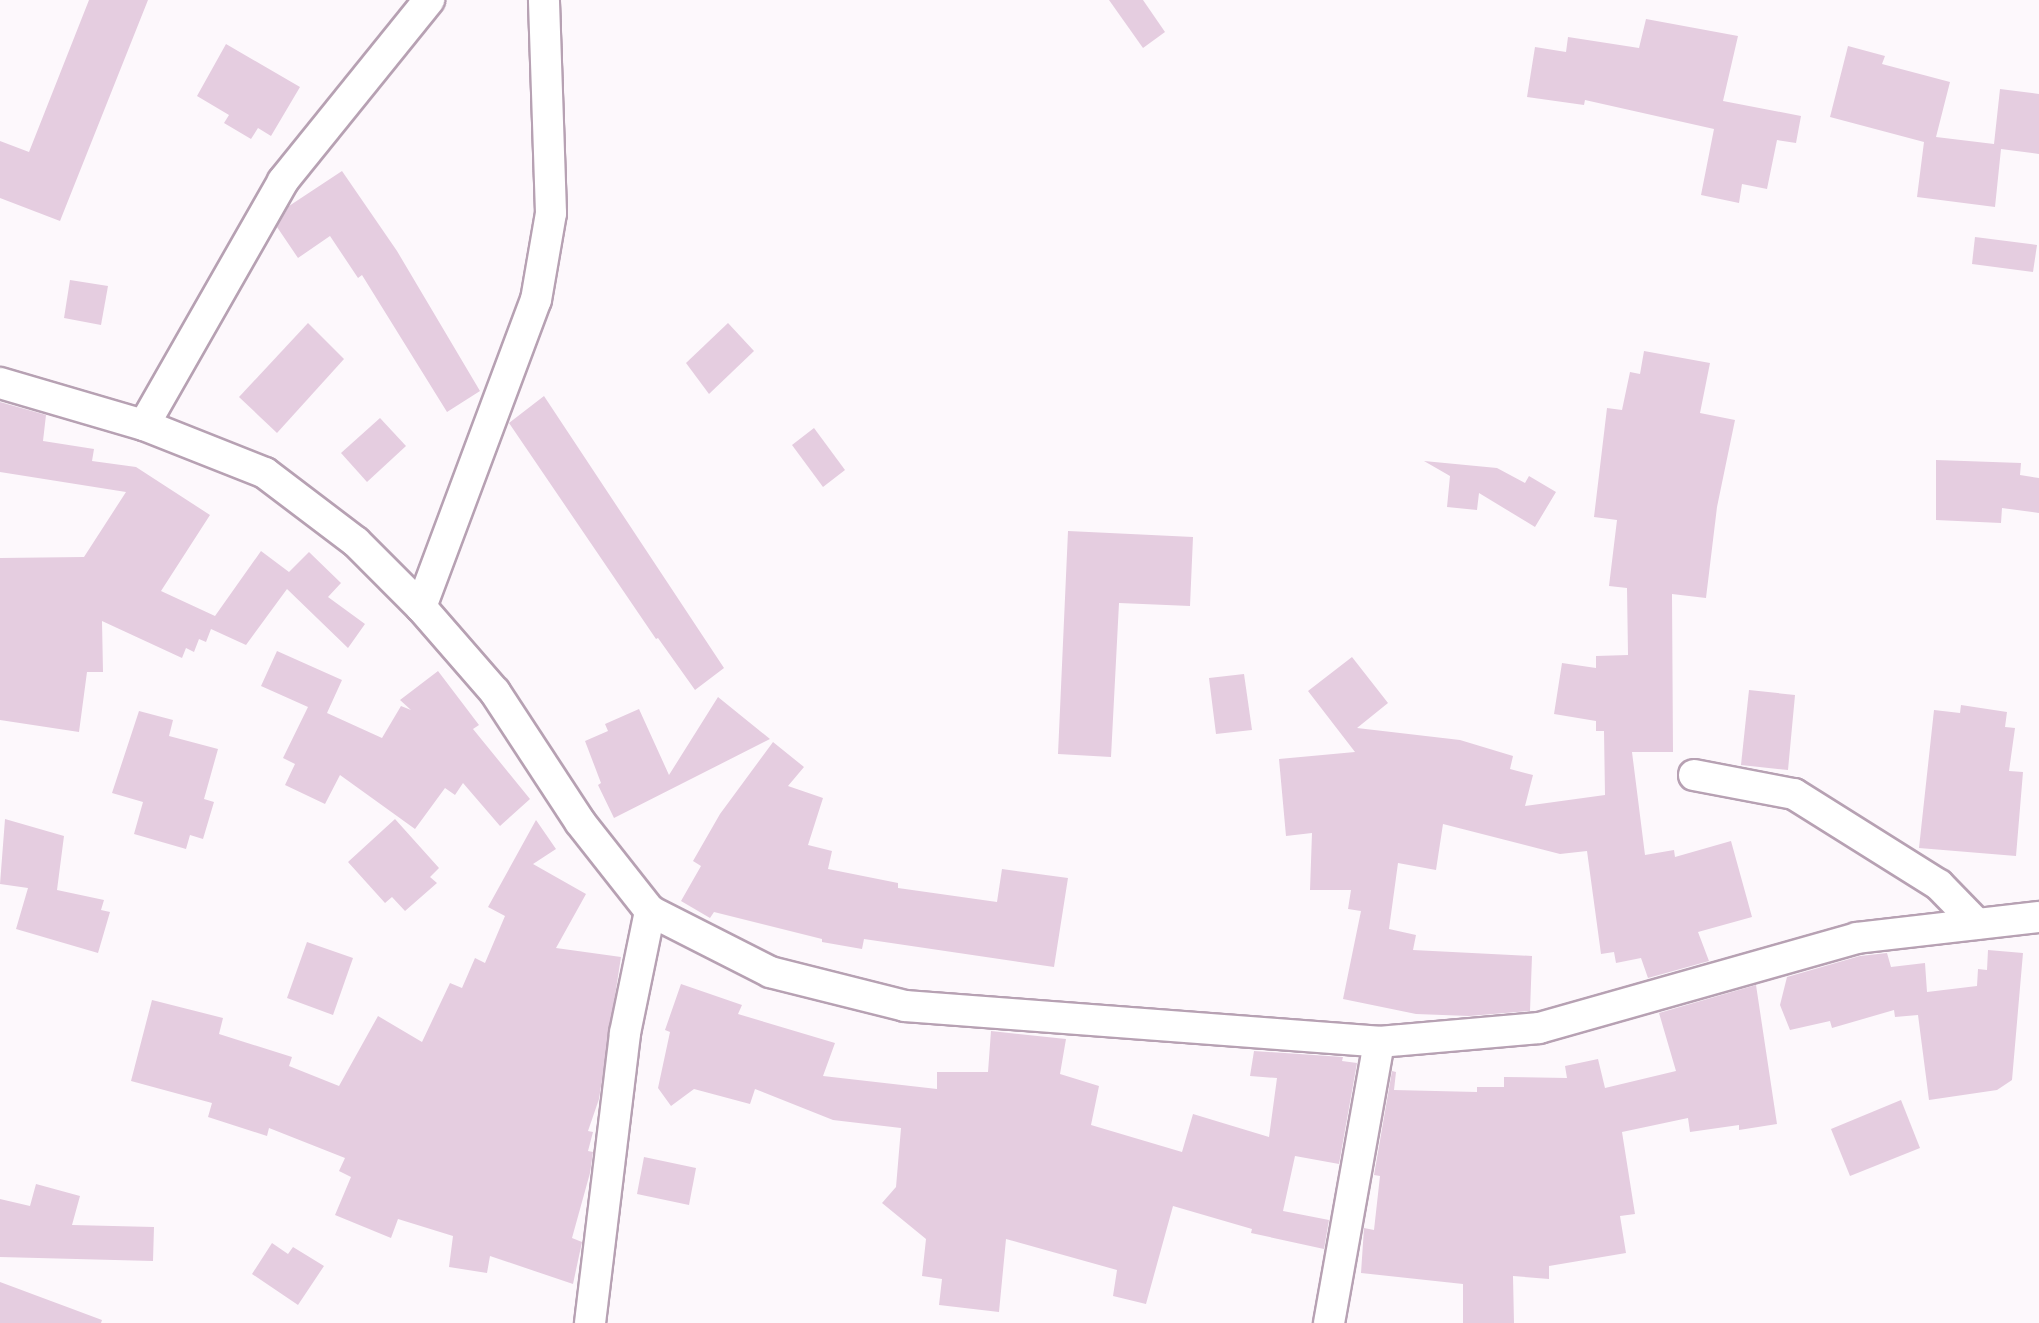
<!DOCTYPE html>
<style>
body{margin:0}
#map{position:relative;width:2039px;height:1323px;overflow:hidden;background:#fdf8fc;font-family:"Playfair Display",serif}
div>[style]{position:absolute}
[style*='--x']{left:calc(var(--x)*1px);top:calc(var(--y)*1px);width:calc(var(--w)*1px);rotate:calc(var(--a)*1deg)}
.building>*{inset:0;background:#e5cde0}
.roads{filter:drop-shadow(2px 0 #b7a1b3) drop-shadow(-2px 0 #b7a1b3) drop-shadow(0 2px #b7a1b3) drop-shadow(0 -2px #b7a1b3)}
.street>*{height:30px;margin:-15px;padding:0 15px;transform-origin:15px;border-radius:15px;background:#fff}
span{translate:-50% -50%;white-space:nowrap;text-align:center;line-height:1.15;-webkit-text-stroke:8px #fff;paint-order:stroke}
</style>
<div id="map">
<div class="building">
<div style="clip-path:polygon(89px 0,148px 0,60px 221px,0 198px,0 141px,29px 152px)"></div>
<div style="clip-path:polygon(1109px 0,1143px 0,1165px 32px,1143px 48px)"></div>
<div style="clip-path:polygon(1646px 19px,1738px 36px,1723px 101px,1801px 116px,1796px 143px,1777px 140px,1767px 189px,1742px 184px,1739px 203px,1701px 195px,1714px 129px,1585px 100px,1584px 105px,1527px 97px,1535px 47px,1566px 52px,1568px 37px,1639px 48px)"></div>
<div style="clip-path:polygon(226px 44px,300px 87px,271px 136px,258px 128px,251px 139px,224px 123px,229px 115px,197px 96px)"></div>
<div style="clip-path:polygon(1848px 46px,1885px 56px,1882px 64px,1950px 82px,1936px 137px,1994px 144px,2000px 89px,2039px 94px,2039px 154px,2001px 149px,1995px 207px,1917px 197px,1924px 142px,1830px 117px)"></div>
<div style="clip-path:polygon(342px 171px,397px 251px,480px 391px,447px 412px,362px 275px,358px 278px,330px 236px,298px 258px,277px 227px,289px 206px)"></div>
<div style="clip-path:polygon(1975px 237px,2037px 245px,2033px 272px,1972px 264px)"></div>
<div style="clip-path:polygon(70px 280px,108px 286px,101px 325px,64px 318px)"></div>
<div style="clip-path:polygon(308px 323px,344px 359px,277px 433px,239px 397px)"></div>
<div style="clip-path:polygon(728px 323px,754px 351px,709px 394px,686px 363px)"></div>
<div style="clip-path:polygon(1644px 351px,1710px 363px,1700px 413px,1735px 420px,1717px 507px,1706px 598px,1672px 594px,1673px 752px,1632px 752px,1645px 855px,1674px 850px,1675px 857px,1731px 841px,1752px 917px,1698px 932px,1709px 961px,1648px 978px,1641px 958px,1616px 963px,1614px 952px,1601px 954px,1587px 851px,1560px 854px,1443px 824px,1436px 870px,1398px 863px,1389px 929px,1416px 935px,1413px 950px,1532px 956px,1530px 1011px,1469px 1016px,1416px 1014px,1343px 999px,1361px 911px,1348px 909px,1351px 890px,1310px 890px,1312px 833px,1286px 836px,1279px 759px,1355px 752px,1308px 691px,1352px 657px,1388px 703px,1357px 728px,1460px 740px,1513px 756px,1510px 769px,1533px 775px,1525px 806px,1605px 795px,1604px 731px,1596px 731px,1596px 721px,1554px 714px,1562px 663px,1596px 668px,1596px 656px,1628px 655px,1627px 588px,1609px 586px,1617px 520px,1594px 517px,1607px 408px,1622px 410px,1630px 372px,1640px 374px)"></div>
<div style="clip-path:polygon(544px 396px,724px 668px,695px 690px,658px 638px,656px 639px,509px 423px)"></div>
<div style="clip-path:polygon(0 402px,46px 415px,43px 441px,94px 449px,92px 461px,136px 467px,210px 515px,161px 591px,215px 616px,261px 551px,289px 572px,309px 552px,341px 583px,328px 597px,365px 624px,348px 648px,287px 589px,246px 645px,211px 629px,206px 642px,199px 639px,194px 652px,186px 648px,182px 658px,102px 621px,103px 672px,87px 672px,79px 732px,0 720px,0 558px,84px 557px,126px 492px,0 472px)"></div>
<div style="clip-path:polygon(380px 418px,406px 446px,367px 482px,341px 453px)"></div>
<div style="clip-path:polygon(814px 428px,845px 470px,823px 487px,792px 445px)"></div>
<div style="clip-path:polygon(1936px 460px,2021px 463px,2020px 475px,2039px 478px,2039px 513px,2002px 508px,2001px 523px,1936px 520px)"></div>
<div style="clip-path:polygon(1424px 461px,1497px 468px,1525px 483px,1529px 476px,1556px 492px,1535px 527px,1479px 493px,1477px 510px,1447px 507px,1450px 476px)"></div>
<div style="clip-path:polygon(1068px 531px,1193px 537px,1190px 606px,1119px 603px,1111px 757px,1058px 754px)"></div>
<div style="clip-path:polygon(277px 651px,342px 680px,327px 713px,382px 738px,401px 706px,411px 710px,400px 700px,438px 671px,479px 725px,473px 729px,530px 799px,500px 826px,463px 783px,455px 795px,445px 788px,415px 829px,340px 775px,325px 804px,285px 785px,295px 764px,283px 758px,308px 707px,261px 686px)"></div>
<div style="clip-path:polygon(1244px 674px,1252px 730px,1216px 734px,1209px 678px)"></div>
<div style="clip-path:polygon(1749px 690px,1795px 695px,1788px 770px,1741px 765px)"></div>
<div style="clip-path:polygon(718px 697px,770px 739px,614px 818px,598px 785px,601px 783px,585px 741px,608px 731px,605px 724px,639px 709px,669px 775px)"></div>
<div style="clip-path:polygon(1961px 705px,2007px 712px,2005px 727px,2015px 728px,2009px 771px,2023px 772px,2016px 856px,1919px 848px,1934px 710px,1960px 713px)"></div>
<div style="clip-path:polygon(139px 711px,173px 720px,169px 736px,218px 749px,204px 799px,214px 802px,203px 839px,190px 835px,186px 849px,134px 834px,143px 802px,112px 793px)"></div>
<div style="clip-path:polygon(773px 742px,804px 767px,788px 786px,823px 798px,808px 845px,832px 851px,828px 869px,898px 883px,898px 888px,997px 902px,1002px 869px,1068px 878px,1054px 967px,864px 939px,862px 949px,822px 942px,822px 939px,714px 912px,710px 918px,681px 901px,701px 866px,693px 861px,720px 814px)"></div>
<div style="clip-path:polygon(5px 819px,64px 836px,57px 890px,104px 900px,101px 910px,110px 912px,98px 953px,16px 929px,28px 888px,0 884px)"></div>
<div style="clip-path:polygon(395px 819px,439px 868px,430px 877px,437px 883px,405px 911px,392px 897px,385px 903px,348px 862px)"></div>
<div style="clip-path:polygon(536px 820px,556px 849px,533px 864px,586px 894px,556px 948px,621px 957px,599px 1099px,588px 1131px,593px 1132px,588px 1151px,593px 1152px,590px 1173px,572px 1238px,582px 1242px,573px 1284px,490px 1256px,487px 1273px,449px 1267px,453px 1236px,398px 1219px,391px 1238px,335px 1215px,351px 1177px,339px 1171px,345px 1158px,269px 1128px,267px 1136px,208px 1117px,212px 1103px,131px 1081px,152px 1000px,223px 1018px,219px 1034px,292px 1057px,289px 1066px,339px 1086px,378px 1016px,422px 1042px,450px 983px,462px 988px,475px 958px,485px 963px,505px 916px,488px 907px)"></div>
<div style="clip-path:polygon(307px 942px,353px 958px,333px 1015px,287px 998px)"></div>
<div style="clip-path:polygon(1988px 950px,2023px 953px,2012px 1080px,1997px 1090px,1929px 1100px,1918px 1015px,1895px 1017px,1894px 1010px,1832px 1028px,1830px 1021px,1790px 1030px,1780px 1005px,1787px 977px,1860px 956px,1887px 953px,1891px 967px,1925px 963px,1927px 992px,1977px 986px,1978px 969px,1987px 970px)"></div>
<div style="clip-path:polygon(681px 984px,742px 1005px,738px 1014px,835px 1043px,823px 1076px,937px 1089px,937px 1072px,988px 1072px,991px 1031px,1066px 1039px,1060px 1074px,1099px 1086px,1091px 1125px,1182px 1152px,1193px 1114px,1269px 1137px,1277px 1078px,1250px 1076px,1254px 1051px,1343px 1057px,1342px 1061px,1357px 1063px,1339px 1164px,1295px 1156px,1283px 1211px,1329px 1220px,1324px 1249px,1251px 1233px,1252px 1229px,1173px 1206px,1146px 1304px,1113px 1296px,1117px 1270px,1006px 1239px,999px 1312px,939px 1305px,942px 1279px,922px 1276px,926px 1239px,882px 1203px,896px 1187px,901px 1128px,833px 1120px,755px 1089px,750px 1104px,694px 1089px,671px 1106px,658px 1088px,670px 1032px,665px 1030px)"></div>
<div style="clip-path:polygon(1756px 985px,1777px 1124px,1739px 1130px,1739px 1125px,1690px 1132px,1688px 1118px,1622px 1132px,1635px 1214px,1620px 1216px,1626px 1253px,1549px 1266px,1549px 1279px,1513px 1276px,1514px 1323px,1463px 1323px,1463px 1284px,1361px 1273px,1364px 1228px,1374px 1230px,1380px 1176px,1374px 1175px,1392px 1071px,1396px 1072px,1394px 1090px,1477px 1092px,1477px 1087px,1504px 1087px,1504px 1077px,1567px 1078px,1565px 1066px,1598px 1059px,1605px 1088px,1676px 1071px,1659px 1013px)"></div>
<div style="clip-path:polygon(1901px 1100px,1920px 1148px,1850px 1176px,1831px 1129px)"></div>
<div style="clip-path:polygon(644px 1157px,696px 1168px,689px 1205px,637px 1194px)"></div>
<div style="clip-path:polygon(36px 1184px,80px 1196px,72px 1225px,154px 1227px,153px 1261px,0 1257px,0 1199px,30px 1206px)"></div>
<div style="clip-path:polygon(272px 1243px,288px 1254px,293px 1247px,324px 1266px,298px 1305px,252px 1274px)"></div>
<div style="clip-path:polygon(0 1282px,102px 1320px,101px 1323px,0 1323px)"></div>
</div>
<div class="roads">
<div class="street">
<div style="--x:0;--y:383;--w:150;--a:16.3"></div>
<div style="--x:144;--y:425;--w:130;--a:21.6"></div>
<div style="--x:265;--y:473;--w:114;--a:37.2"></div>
<div style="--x:356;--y:542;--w:92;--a:45"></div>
<div style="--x:421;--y:607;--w:113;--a:49"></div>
<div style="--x:495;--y:692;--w:155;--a:56.8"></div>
<div style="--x:580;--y:822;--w:113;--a:51.8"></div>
<div style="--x:650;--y:911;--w:135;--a:26.9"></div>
<div style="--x:770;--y:972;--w:139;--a:14.1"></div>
<div style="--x:905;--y:1006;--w:475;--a:4.3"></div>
<div style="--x:1379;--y:1042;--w:161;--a:-5"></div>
<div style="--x:1539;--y:1028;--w:330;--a:-15.8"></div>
<div style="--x:1857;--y:938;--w:183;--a:-6.6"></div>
<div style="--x:144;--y:425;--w:281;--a:-60.3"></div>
<div style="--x:283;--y:181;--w:233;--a:-51.1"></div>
<div style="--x:421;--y:607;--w:328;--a:-69.5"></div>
<div style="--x:536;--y:300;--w:88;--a:-80.2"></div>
<div style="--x:551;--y:213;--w:213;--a:-91.9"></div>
<div style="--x:1694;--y:775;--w:102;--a:10.8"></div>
<div style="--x:1794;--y:794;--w:171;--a:32.1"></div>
<div style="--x:1939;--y:885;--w:54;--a:45.7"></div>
<div style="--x:590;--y:1323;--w:292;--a:-83.1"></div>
<div style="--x:625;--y:1033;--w:125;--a:-78.4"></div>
<div style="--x:1329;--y:1323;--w:285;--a:-79.9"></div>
</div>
</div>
</div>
